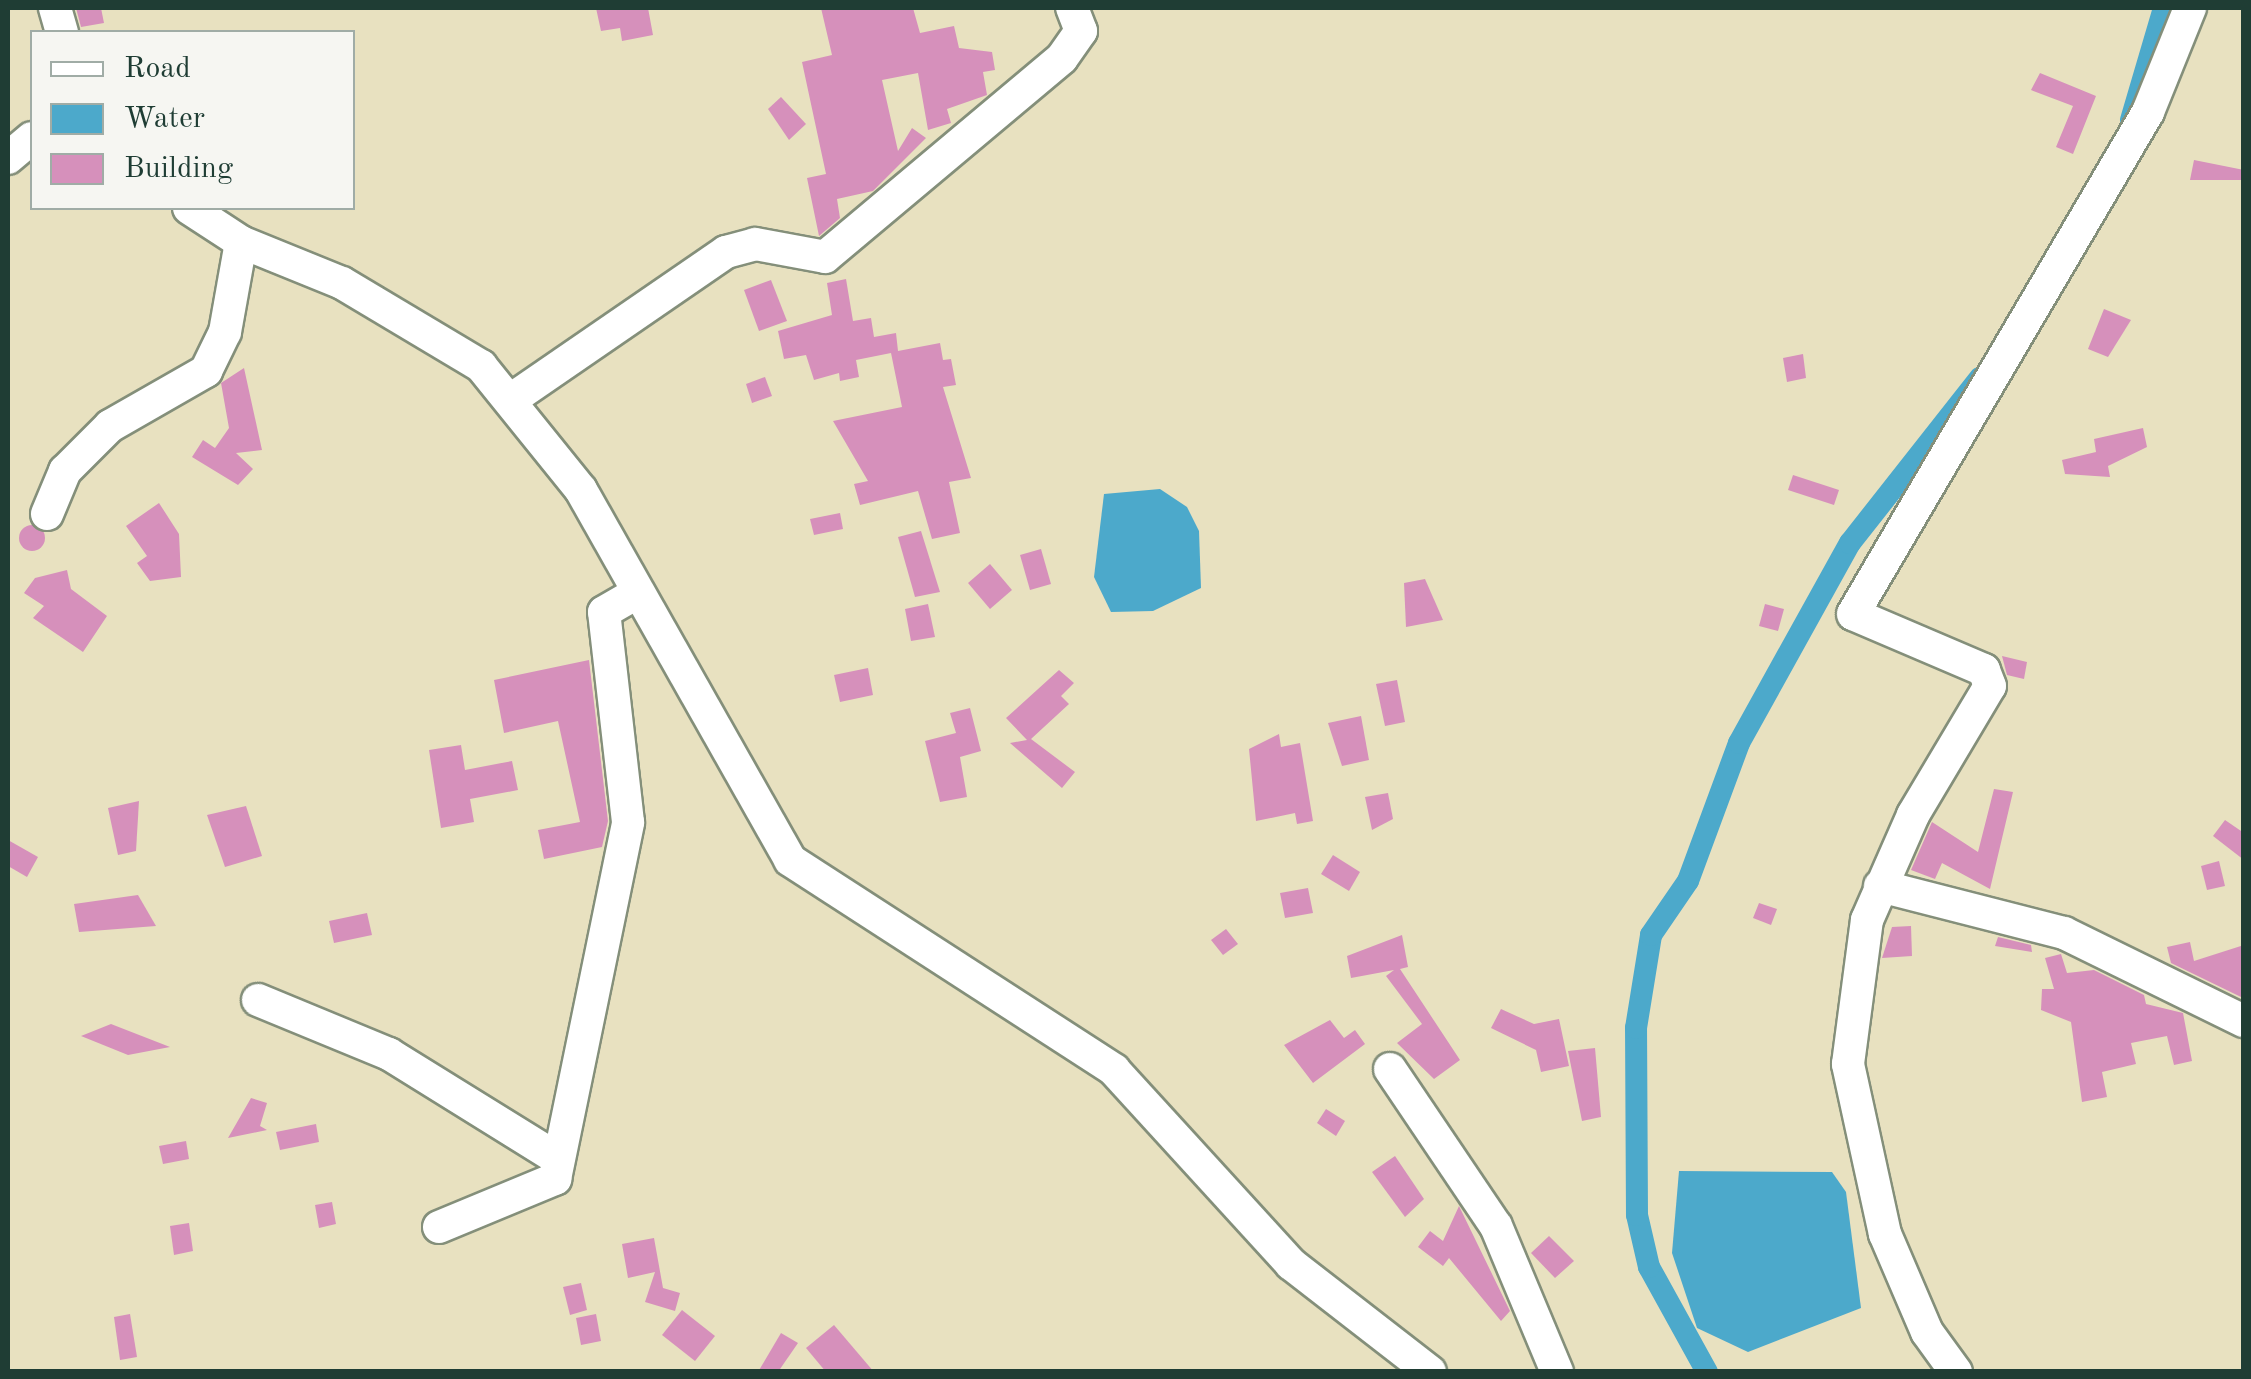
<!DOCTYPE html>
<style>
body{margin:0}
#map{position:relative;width:2251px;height:1379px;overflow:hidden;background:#e8e1c0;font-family:"Old Standard TT",serif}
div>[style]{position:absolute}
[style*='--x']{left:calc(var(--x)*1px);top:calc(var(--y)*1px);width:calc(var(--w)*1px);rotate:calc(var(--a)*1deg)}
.water>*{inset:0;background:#4ca9cb}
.canal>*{height:22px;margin:-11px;padding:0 11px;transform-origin:11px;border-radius:11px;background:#4ca9cb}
.building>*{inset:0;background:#d690bb}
.round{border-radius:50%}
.roads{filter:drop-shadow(2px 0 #848f7a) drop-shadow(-2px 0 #848f7a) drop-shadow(0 2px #848f7a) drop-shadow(0 -2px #848f7a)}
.minor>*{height:32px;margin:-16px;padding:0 16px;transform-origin:16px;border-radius:16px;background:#fff}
span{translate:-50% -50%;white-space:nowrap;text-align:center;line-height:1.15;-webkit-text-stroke:10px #f6f6f2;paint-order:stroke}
.frame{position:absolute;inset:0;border:10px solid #1f3d34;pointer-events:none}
.legend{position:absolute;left:30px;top:30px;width:325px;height:180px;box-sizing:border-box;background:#f6f6f2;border:2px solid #a0aca6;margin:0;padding:12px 18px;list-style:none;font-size:30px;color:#1f3d34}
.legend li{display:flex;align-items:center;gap:20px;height:50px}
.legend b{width:50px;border:2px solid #a0aca6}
</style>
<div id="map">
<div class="water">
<div style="clip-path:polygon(1160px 489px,1187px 507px,1199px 531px,1201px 588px,1153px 611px,1111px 612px,1094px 577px,1104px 494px)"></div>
<div style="clip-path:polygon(1679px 1171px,1832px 1172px,1846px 1192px,1861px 1308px,1748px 1352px,1697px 1328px,1672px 1253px)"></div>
</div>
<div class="canal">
<div style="--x:2131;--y:120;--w:117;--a:-73.6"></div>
<div style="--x:1707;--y:1372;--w:120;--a:-118.9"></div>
<div style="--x:1649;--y:1267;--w:53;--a:-103"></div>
<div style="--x:1637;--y:1215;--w:187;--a:-90.3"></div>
<div style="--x:1636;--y:1028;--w:94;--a:-80.8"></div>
<div style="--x:1651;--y:935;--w:65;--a:-55.6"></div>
<div style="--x:1688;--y:881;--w:147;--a:-69.7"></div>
<div style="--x:1739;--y:743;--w:229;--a:-61"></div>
<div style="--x:1850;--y:543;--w:210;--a:-51.8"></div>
</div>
<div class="building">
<div style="clip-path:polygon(76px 8px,101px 8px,104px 23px,81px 27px)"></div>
<div style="clip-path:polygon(596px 8px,648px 8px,653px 35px,622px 41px,620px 28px,601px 31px)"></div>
<div style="clip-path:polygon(821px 8px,913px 8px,920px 33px,954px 26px,959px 48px,992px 52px,995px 70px,983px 72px,987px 95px,947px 109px,951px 123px,928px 130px,918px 73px,882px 80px,898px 151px,912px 128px,926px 138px,873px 191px,837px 199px,840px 218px,819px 236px,807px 178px,826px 174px,802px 62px,832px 55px)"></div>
<div style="clip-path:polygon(2040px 73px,2096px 96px,2073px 154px,2056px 147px,2073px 106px,2031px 90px)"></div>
<div style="clip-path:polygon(781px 97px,806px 124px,789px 140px,768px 109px)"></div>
<div style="clip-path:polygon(2194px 160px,2244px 170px,2244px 180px,2190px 180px)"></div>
<div style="clip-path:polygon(846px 279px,853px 321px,871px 318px,874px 337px,896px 333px,898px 351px,940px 343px,943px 360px,951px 359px,956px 385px,943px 387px,971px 478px,949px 482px,960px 533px,932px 539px,918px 491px,860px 505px,854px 484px,868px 481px,833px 421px,902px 407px,891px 353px,856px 360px,859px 377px,840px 381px,839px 373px,814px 380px,806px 355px,784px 359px,778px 331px,832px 315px,827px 283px)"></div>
<div style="clip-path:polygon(771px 280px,787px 321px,759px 331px,744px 290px)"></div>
<div style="clip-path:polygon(2104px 309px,2131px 320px,2108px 357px,2088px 349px)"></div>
<div style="clip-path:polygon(1803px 354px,1806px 378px,1787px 382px,1783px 358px)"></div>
<div style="clip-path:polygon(244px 368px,262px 450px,236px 453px,253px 469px,238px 485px,192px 457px,203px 440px,215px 448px,229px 428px,221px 383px)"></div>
<div style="clip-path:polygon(765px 377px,772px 396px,752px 403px,746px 384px)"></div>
<div style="clip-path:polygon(2143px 428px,2147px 447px,2108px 466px,2110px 477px,2065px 474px,2062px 460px,2096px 452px,2094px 439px)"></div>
<div style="clip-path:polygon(1793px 475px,1839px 490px,1834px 505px,1788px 490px)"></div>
<div style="clip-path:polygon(159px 503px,179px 534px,181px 577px,150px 581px,137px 563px,147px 556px,126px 526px)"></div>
<div style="clip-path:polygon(840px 513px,843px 529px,814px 535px,810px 519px)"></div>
<div class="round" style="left:19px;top:525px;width:26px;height:26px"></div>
<div style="clip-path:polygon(921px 531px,940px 592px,915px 597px,898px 537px)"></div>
<div style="clip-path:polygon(1041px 549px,1051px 584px,1030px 590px,1020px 555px)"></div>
<div style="clip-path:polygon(990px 564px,1012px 590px,990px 609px,968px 583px)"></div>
<div style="clip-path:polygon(67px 570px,71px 589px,107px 616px,83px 652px,33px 618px,44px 606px,24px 593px,35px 578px)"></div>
<div style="clip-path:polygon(1425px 579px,1443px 620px,1406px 627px,1404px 583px)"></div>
<div style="clip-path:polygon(928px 604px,935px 637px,911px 641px,905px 609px)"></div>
<div style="clip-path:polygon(1765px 604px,1784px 609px,1778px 631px,1759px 626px)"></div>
<div style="clip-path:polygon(2002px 656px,2027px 662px,2024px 679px,2007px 675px)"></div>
<div style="clip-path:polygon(589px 660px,608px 821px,602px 847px,544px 859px,538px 830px,580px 822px,558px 721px,504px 733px,494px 680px)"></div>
<div style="clip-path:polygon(868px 668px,873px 695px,840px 702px,834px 675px)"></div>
<div style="clip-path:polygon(1059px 670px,1074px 683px,1061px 696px,1069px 704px,1031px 739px,1075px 772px,1062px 788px,1010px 743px,1027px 740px,1006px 718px)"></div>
<div style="clip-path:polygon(1397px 680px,1405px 722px,1385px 726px,1376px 684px)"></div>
<div style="clip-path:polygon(970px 708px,981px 751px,960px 757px,967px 797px,940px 802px,925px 741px,956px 733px,950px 713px)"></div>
<div style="clip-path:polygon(1361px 716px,1369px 760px,1342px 766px,1328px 723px)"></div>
<div style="clip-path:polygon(1279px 734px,1281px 747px,1300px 743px,1313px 821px,1297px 824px,1295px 813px,1256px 821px,1249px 749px)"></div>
<div style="clip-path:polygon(461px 745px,465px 770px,512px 761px,518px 790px,470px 799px,474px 822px,441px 828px,429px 750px)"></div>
<div style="clip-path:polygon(1994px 789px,2013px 792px,1990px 889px,1942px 863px,1935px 879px,1911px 870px,1932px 822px,1978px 852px)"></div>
<div style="clip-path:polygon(1388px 793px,1393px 819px,1372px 830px,1365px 797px)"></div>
<div style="clip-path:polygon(139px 801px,136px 851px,118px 855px,108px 808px)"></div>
<div style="clip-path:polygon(246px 806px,262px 856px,225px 867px,207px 815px)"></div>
<div style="clip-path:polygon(2225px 820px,2244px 833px,2244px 860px,2213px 836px)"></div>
<div style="clip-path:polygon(8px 840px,38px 857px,27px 877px,8px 866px)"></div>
<div style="clip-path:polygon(1333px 855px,1360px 872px,1349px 891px,1321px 874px)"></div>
<div style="clip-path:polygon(2219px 861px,2225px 886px,2207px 890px,2201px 866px)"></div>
<div style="clip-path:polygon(1308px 888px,1313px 913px,1285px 918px,1280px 893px)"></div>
<div style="clip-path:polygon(138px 895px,156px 926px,79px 932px,74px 904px)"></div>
<div style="clip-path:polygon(1759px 903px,1777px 909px,1771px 925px,1753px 918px)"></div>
<div style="clip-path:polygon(367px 913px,372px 935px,334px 943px,329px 921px)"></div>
<div style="clip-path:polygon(1911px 926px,1912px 956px,1882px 958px,1892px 927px)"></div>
<div style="clip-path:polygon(1226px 929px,1238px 944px,1223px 955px,1211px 940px)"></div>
<div style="clip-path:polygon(1402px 935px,1408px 967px,1400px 969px,1460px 1060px,1434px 1079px,1397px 1043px,1422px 1024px,1386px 976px,1394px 970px,1351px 978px,1347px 956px)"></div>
<div style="clip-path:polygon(1998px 937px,2031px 945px,2032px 952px,1995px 946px)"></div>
<div style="clip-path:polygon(2190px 942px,2194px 961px,2244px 945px,2241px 997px,2171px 963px,2167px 947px)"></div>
<div style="clip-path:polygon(2061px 954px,2067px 973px,2094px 970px,2144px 995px,2146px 1004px,2183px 1013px,2192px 1061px,2174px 1065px,2167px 1036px,2131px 1043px,2136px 1064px,2102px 1072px,2107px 1097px,2082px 1102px,2071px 1022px,2041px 1010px,2042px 989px,2054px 989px,2045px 958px)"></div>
<div style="clip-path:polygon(1501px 1009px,1534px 1024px,1559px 1019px,1569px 1066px,1541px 1072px,1536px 1050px,1491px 1028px)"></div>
<div style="clip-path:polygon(1330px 1020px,1344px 1038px,1355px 1030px,1365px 1044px,1313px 1083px,1284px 1045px)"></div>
<div style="clip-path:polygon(111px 1024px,170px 1047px,128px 1055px,81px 1036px)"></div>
<div style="clip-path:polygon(1595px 1048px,1601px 1117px,1582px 1121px,1568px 1051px)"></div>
<div style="clip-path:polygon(251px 1098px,267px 1103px,260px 1126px,267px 1130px,228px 1138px)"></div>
<div style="clip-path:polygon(1326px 1109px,1345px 1121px,1336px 1136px,1317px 1123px)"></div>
<div style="clip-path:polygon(316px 1124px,319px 1142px,280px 1150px,276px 1132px)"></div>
<div style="clip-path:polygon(186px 1141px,189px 1159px,163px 1164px,159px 1146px)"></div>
<div style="clip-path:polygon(1395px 1156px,1424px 1199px,1405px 1217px,1372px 1172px)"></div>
<div style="clip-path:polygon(332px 1202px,336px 1224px,319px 1228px,315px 1205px)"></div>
<div style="clip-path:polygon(1459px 1206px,1510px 1311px,1501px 1321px,1449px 1258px,1443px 1266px,1418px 1247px,1430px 1231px,1443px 1241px)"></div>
<div style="clip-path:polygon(189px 1223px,193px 1251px,174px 1255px,170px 1226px)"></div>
<div style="clip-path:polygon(1549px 1236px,1574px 1261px,1555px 1278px,1531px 1253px)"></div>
<div style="clip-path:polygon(654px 1238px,663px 1288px,680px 1293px,675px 1311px,645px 1302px,655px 1272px,628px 1278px,622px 1244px)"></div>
<div style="clip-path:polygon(581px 1283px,587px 1310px,570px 1315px,563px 1287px)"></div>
<div style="clip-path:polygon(682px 1310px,715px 1336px,695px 1361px,662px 1335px)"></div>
<div style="clip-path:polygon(130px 1314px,137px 1357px,120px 1360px,114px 1317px)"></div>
<div style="clip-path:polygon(596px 1314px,601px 1341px,581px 1345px,576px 1318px)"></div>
<div style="clip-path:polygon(834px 1325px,874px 1372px,826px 1372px,806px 1348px)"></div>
<div style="clip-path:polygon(781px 1333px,798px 1343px,778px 1372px,758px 1372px)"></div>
</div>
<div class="roads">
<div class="minor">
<div style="--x:55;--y:8;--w:25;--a:74"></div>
<div style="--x:8;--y:158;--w:31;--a:-40"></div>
<div style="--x:189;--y:208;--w:62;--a:33.2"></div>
<div style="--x:241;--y:242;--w:109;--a:22.1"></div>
<div style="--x:342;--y:283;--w:162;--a:30.8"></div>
<div style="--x:481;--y:366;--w:159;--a:51.1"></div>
<div style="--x:581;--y:490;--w:425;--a:60.5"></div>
<div style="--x:790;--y:860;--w:386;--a:32.9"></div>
<div style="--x:1114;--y:1070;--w:263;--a:47.6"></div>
<div style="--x:1291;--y:1264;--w:176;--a:37.8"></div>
<div style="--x:512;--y:399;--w:260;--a:-34.5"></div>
<div style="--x:726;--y:252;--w:30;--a:-15"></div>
<div style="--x:755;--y:244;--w:71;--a:10.5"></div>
<div style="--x:825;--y:257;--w:309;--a:-40"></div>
<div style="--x:1062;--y:58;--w:33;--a:-55"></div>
<div style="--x:1081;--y:31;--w:25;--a:-111"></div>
<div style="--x:47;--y:514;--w:47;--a:-67.3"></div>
<div style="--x:65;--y:471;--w:64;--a:-45"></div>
<div style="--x:110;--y:426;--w:111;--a:-29.8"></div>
<div style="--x:206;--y:371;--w:43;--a:-64"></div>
<div style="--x:225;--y:332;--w:91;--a:-79.9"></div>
<div style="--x:1880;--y:886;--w:190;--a:14.3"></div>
<div style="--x:2064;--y:933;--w:200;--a:26.1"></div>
<div style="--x:258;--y:1000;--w:142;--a:22.4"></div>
<div style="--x:389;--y:1054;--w:198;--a:31.8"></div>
<div style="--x:1390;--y:1069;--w:189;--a:56"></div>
<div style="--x:1496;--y:1226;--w:158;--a:67.3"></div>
<div style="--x:439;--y:1227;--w:126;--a:-22.5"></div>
<div style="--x:555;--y:1179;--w:364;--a:-78.4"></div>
<div style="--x:628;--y:822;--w:211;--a:-96.5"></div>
<div style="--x:604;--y:612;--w:36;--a:-30"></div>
<div style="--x:1956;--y:1372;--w:49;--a:-125.9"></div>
<div style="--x:1927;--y:1332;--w:107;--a:-113.2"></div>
<div style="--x:1885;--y:1234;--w:174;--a:-102.3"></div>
<div style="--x:1848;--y:1064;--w:145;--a:-82.5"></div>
<div style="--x:1867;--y:920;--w:115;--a:-66.3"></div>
<div style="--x:1913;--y:815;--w:150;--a:-59.2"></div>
<div style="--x:1990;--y:686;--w:17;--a:-111"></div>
<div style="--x:1984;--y:670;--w:142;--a:-156.9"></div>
<div style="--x:1853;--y:614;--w:582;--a:-59.56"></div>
<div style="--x:2148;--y:112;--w:112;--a:-68"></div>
</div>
</div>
<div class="frame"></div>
<ul class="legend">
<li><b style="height:12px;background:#fff"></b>Road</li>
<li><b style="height:28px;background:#4ca9cb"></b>Water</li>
<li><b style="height:28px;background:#d690bb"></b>Building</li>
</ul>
</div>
